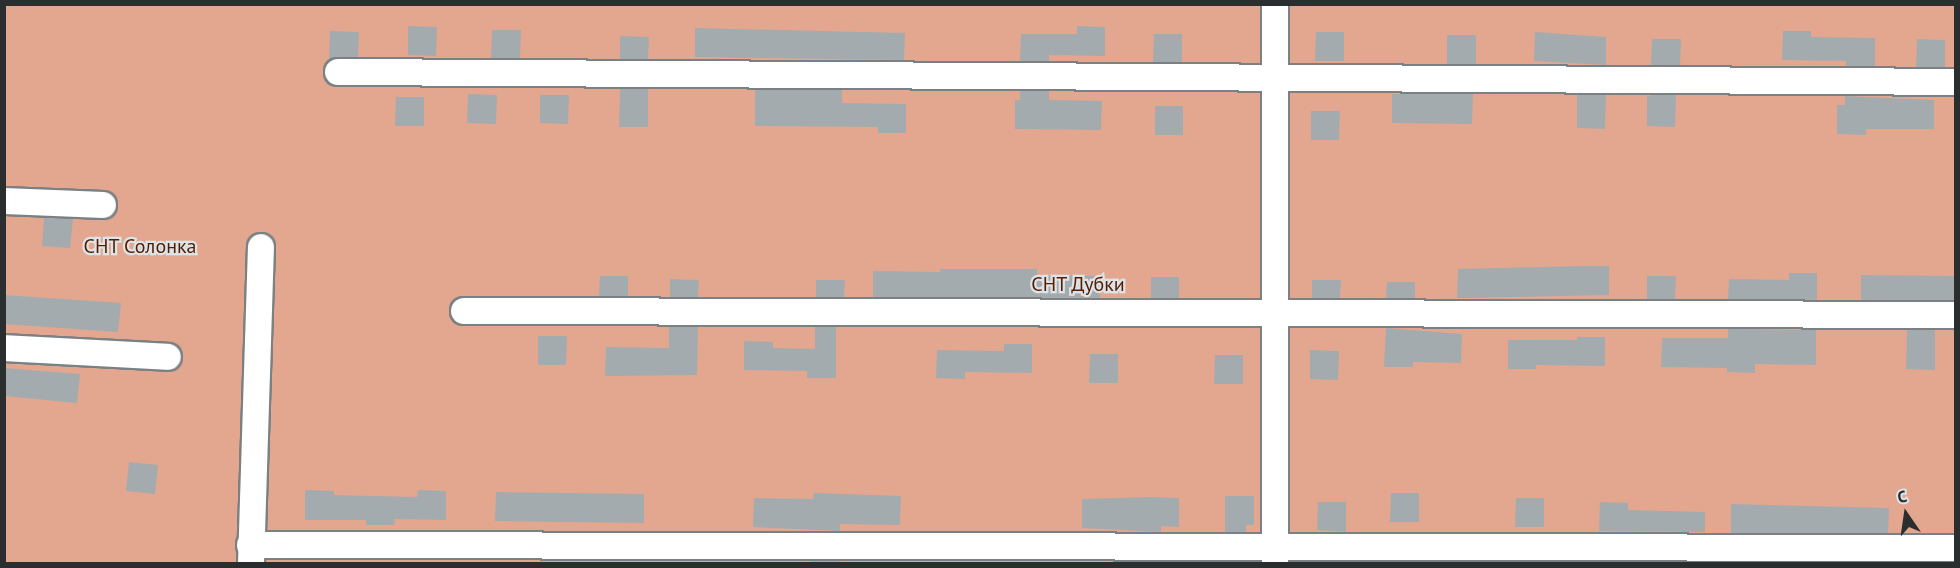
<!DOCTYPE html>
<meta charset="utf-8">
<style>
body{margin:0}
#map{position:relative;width:1960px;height:568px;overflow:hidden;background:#dce4e7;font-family:"PT Sans",sans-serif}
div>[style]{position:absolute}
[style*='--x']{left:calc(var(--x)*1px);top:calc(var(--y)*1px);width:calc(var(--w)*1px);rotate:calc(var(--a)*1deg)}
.green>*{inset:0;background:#e3a78f}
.building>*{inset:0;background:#a4abae}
.roads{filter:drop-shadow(2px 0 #7a8083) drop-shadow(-2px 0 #7a8083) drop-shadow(0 2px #7a8083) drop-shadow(0 -2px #7a8083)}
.street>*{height:26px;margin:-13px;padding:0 13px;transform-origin:13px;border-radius:13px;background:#fff}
span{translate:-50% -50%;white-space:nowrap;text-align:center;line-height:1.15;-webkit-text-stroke:4.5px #dce4e7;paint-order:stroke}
.park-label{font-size:20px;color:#561b00}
.frame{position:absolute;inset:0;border:6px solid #2b2e2f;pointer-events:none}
.north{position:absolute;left:1876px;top:484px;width:60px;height:60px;-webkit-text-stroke:4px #dce4e7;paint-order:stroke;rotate:347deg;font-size:16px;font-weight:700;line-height:24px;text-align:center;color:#2b2e2f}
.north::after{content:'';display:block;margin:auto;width:21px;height:27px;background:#2b2e2f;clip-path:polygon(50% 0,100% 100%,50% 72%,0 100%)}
</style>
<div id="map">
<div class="green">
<div style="clip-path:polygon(4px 5px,1955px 5px,1955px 563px,5px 563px)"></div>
</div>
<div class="building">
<div style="clip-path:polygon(408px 26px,437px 27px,436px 56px,408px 55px)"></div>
<div style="clip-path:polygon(1077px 26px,1105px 27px,1105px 56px,1049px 55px,1049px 61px,1020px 61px,1021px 34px,1077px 34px)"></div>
<div style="clip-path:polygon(695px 28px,905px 33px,904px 60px,695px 57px)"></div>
<div style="clip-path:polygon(492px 30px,521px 30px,520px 58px,491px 58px)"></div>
<div style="clip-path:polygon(330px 31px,359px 32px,358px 57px,329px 60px)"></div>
<div style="clip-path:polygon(1783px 31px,1811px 31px,1811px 37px,1875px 38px,1875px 66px,1846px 66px,1846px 61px,1782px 60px)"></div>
<div style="clip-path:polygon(1316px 32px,1344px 32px,1344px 61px,1315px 61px)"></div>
<div style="clip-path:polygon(1535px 32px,1606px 37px,1606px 65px,1534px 61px)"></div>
<div style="clip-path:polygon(1154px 34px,1182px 34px,1182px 62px,1153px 62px)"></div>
<div style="clip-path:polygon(1447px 35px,1476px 35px,1476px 64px,1447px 64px)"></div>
<div style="clip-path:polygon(620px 36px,649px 37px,648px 59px,620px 59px)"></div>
<div style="clip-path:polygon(1652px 39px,1681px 39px,1680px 65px,1651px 65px)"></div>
<div style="clip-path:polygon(1917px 39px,1945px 40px,1945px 67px,1916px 67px)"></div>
<div style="clip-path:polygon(620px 89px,648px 89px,648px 127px,619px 127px)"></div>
<div style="clip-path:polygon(755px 90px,842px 90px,842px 103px,906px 104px,906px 133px,878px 133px,878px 127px,755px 126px)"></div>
<div style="clip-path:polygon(1020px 91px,1049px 91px,1049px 100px,1102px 101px,1101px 130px,1015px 129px,1015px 100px,1020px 100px)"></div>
<div style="clip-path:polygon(468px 94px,497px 95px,496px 124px,467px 123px)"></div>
<div style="clip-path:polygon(1392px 94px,1473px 94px,1472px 124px,1392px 123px)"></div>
<div style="clip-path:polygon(540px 95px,569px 95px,568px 124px,540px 123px)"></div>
<div style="clip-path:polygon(1577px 95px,1606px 95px,1605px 129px,1577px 128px)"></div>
<div style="clip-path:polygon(1651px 95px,1676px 95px,1675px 127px,1647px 126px,1647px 97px)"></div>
<div style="clip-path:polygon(1845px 96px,1934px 100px,1934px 129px,1866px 129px,1866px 135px,1837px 134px,1837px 105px,1845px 105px)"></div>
<div style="clip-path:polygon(396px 97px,424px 97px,424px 126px,395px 126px)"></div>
<div style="clip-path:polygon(1155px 106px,1183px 106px,1183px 135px,1155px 135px)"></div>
<div style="clip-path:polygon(1311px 111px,1340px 111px,1339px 140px,1311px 140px)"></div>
<div style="clip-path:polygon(44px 218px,73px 219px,70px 248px,42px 246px)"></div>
<div style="clip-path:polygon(1580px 266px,1609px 266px,1609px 295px,1457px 298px,1458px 269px)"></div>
<div style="clip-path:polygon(940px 269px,1037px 269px,1037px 275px,1100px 276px,1100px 298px,873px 297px,873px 271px,940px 272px)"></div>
<div style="clip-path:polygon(1789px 273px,1817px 273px,1817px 300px,1728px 299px,1729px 279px,1789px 280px)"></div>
<div style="clip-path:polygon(1861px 275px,1956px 276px,1956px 300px,1861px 300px)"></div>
<div style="clip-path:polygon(600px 276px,628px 276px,628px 296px,599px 296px)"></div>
<div style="clip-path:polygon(1647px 276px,1676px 276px,1675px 299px,1647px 299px)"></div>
<div style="clip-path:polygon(1151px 277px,1179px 277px,1179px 298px,1151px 298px)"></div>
<div style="clip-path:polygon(670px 279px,699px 280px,698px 297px,670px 297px)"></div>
<div style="clip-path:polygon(816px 280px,845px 280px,844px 297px,816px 297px)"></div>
<div style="clip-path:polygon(1312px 280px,1341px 280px,1340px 298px,1312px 298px)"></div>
<div style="clip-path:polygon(1387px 282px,1415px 282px,1415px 299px,1386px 298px)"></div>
<div style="clip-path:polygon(4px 295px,121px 303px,118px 332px,4px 324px)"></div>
<div style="clip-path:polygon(669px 327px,698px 327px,697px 375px,605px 376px,606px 347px,669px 348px)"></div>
<div style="clip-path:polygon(815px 327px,836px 327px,836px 378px,807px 378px,807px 371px,744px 370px,744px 341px,773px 342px,773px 348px,815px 349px)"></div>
<div style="clip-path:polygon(1386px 328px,1462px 334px,1461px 363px,1413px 362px,1413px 367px,1384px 367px)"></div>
<div style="clip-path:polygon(1728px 329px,1816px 330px,1816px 365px,1755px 364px,1755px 373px,1727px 372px,1727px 368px,1661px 367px,1662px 338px,1728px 338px)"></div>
<div style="clip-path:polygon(1907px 330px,1935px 330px,1935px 370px,1906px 369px)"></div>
<div style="clip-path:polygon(538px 336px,567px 336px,566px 365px,538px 365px)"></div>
<div style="clip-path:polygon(1577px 337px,1605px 337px,1605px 366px,1536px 365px,1536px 369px,1508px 369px,1508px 340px,1577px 340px)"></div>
<div style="clip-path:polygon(1004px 344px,1032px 344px,1032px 373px,965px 372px,965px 379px,936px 378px,937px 350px,1004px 351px)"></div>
<div style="clip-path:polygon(1310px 350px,1339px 351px,1338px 380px,1310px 379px)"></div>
<div style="clip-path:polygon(1090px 354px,1118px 354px,1118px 383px,1089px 383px)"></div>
<div style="clip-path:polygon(1215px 355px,1243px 355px,1243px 384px,1214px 384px)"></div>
<div style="clip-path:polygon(4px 368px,80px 374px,77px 403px,4px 396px)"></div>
<div style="clip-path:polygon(129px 462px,158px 465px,155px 494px,126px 491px)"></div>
<div style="clip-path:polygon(305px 490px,334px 491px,334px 495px,417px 497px,418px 490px,446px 491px,446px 520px,395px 519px,394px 525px,366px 525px,366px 520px,305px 520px)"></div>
<div style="clip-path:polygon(496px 492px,644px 494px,644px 523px,495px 521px)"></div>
<div style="clip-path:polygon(814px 493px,901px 496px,900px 525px,840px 524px,840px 531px,753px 527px,754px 498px,813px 499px)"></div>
<div style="clip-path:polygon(1391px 493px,1419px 493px,1419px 522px,1390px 522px)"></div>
<div style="clip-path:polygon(1225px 496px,1254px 496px,1254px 525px,1246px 525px,1246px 532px,1225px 532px)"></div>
<div style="clip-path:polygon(1151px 497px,1179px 498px,1179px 527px,1161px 526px,1161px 532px,1082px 528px,1082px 499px)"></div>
<div style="clip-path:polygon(1516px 498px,1544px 498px,1544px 527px,1515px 527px)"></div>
<div style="clip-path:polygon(1318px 502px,1346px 502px,1346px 532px,1317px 530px)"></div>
<div style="clip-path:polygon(1600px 502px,1628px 503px,1628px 510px,1705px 512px,1705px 532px,1599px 531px)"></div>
<div style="clip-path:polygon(1731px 504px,1889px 508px,1888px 533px,1731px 533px)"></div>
<div style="clip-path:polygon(811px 561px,840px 561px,840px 564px,811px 564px)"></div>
</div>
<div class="roads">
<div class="street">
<div style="--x:1275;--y:4;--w:559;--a:90"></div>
<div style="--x:338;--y:72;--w:1618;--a:0.35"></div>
<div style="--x:4;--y:201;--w:99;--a:2.3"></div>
<div style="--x:464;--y:311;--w:1492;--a:0.15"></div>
<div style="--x:4;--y:348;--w:164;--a:3.1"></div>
<div style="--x:250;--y:545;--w:1706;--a:0.1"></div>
<div style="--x:251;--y:564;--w:317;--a:-88.2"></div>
</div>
</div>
<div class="park-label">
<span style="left:140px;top:246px">СНТ Солонка</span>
<span style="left:1078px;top:284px">СНТ Дубки</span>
</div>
<div class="frame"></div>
<div class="north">С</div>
</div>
